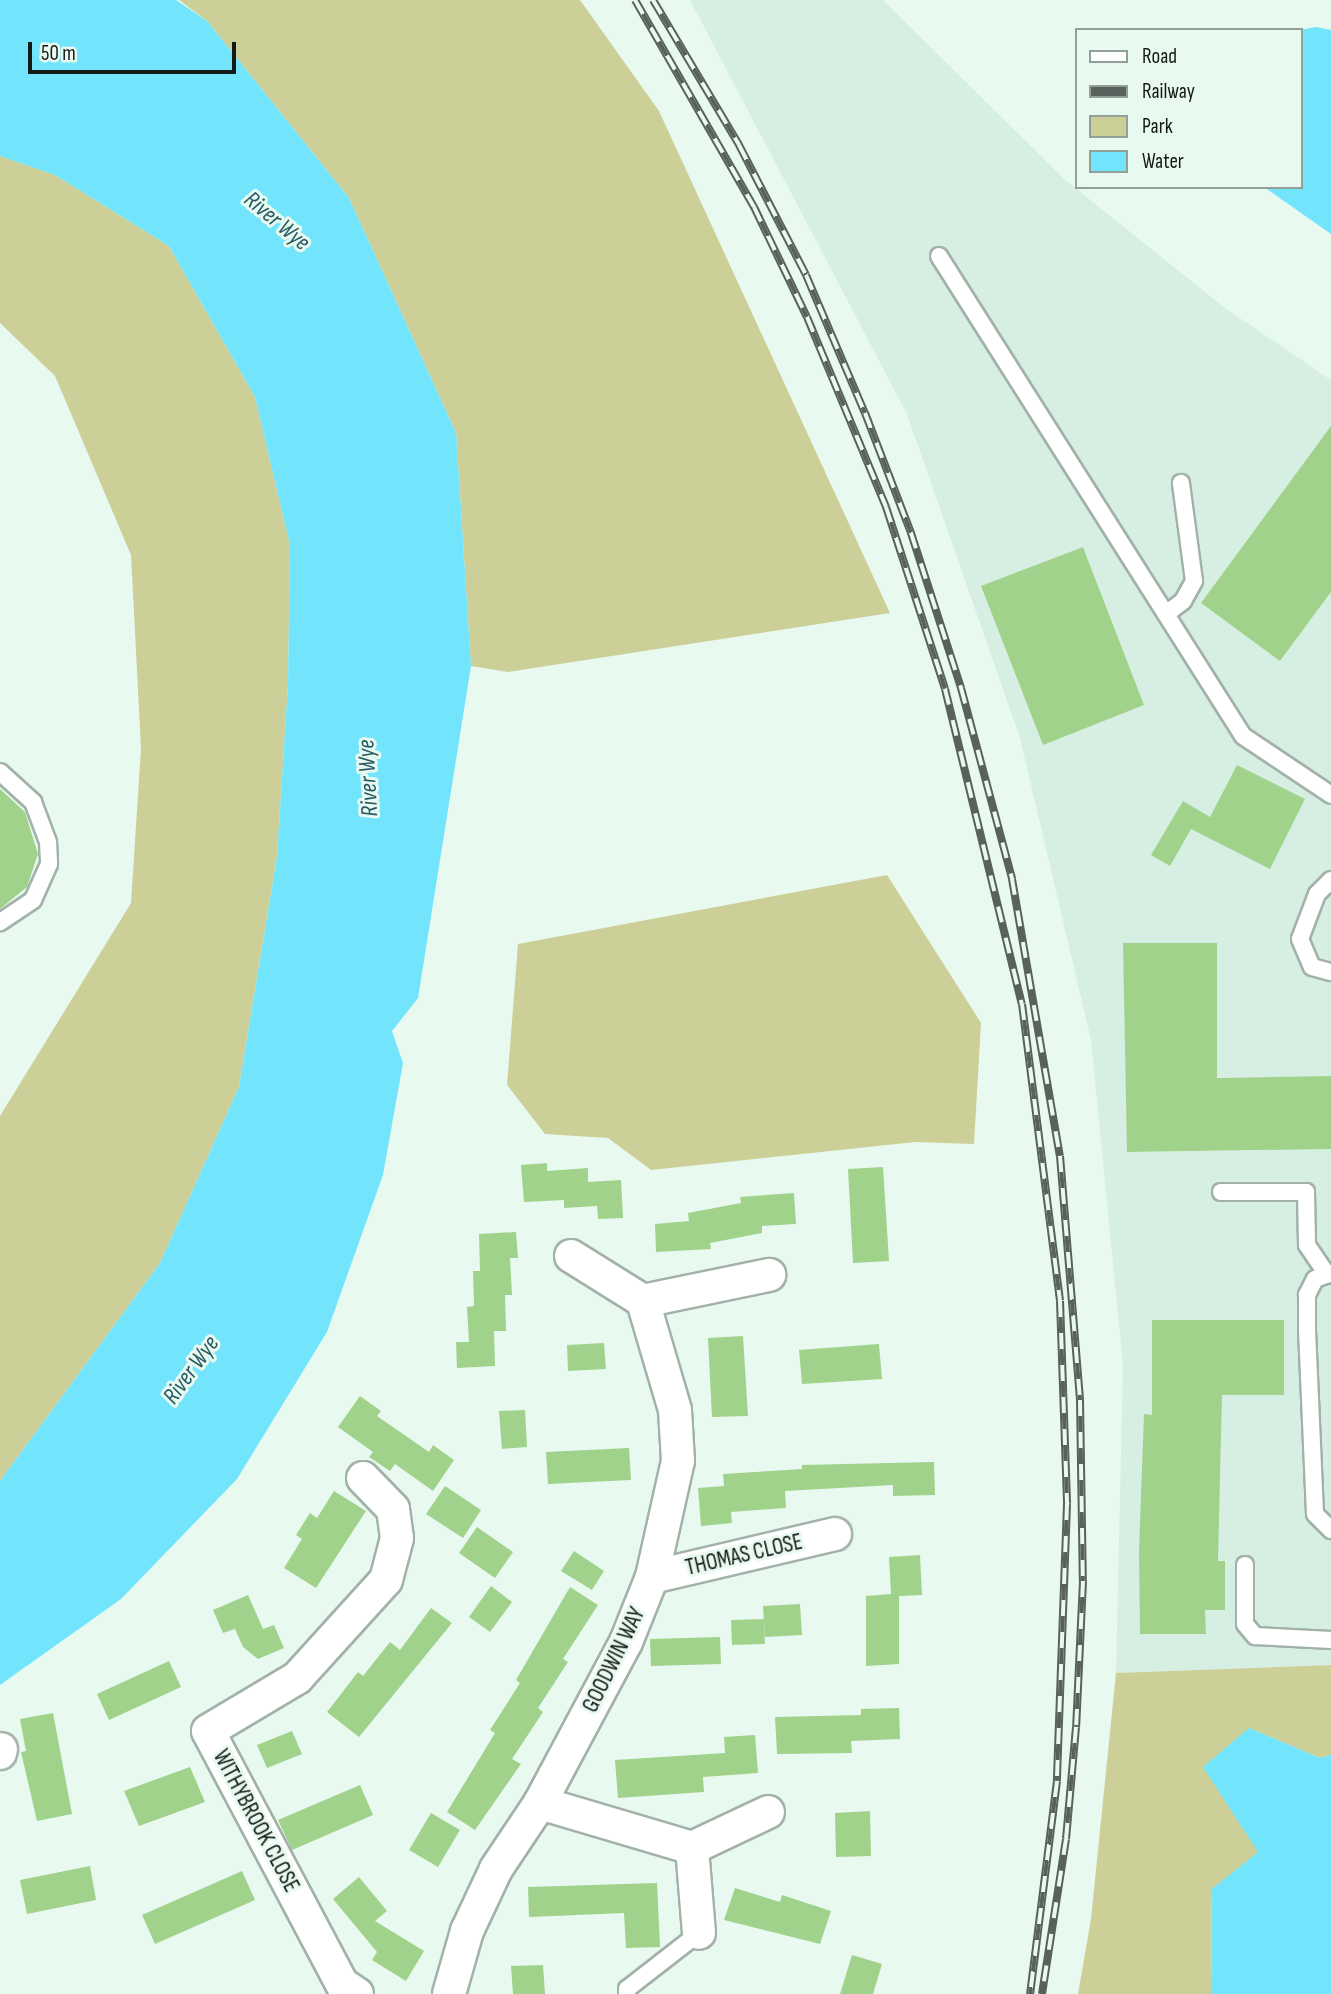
<!DOCTYPE html>
<style>
body{margin:0}
#map{position:relative;width:1331px;height:1994px;overflow:hidden;background:#e8f9f0;font-family:"Sofia Sans Condensed",sans-serif}
div>[style]{position:absolute}
[style*='--x']{left:calc(var(--x)*1px);top:calc(var(--y)*1px);width:calc(var(--w)*1px);rotate:calc(var(--a)*1deg)}
.built>*{inset:0;background:#d7efe2}
.green>*{inset:0;background:#ccd098}
.water>*{inset:0;background:#72e5fd}
.building>*{inset:0;background:#a1d28b}
.roads{filter:drop-shadow(2px 0 #a2b2a9) drop-shadow(-2px 0 #a2b2a9) drop-shadow(0 2px #a2b2a9) drop-shadow(0 -2px #a2b2a9)}
.lane>*{height:16px;margin:-8px;padding:0 8px;transform-origin:8px;border-radius:8px;background:#fff}
.street>*{height:32px;margin:-16px;padding:0 16px;transform-origin:16px;border-radius:16px;background:#fff}
.rail>*{height:8px;margin-top:-4px;transform-origin:0;background:repeating-linear-gradient(90deg,#e8f9f0 0 16px,#59615d 0 32px);box-sizing:border-box;border-block:2px solid #59615d}
span{translate:-50% -50%;white-space:nowrap;text-align:center;line-height:1.15;-webkit-text-stroke:6px #e8f9f0;paint-order:stroke}
.street-label{font-size:23px;color:#141916}
.water-label{font-size:24px;color:#285a64;font-style:italic}
.legend{position:absolute;left:1075px;top:28px;width:228px;height:161px;box-sizing:border-box;background:#e8f9f0;border:2px solid #939f99;margin:0;padding:9px 12px;list-style:none;font-size:21px;color:#141916}
.legend li{display:flex;align-items:center;gap:14px;height:35px}
.legend b{width:35px;border:2px solid #939f99}
.scale{position:absolute;left:28px;top:42px;width:208px;height:32px;box-sizing:border-box;border:4px solid #141916;border-top:0;padding-left:9px;font-size:21px;line-height:24px;white-space:nowrap;color:#141916;-webkit-text-stroke:5px #e8f9f0;paint-order:stroke}
</style>
<div id="map">
<div class="built">
<div style="clip-path:polygon(evenodd,690px 0,883px 0,1063px 178px,1225px 308px,1331px 380px,1331px 426px,1201px 603px,1280px 661px,1331px 592px,1331px 1076px,1127px 1079px,1128px 1152px,1331px 1149px,1331px 1665px,1116px 1673px,1123px 1365px,1091px 1040px,1020px 738px,907px 414px,690px 0,1083px 547px,1144px 705px,1043px 744px,981px 586px,1083px 547px)"></div>
</div>
<div class="green">
<div style="clip-path:polygon(179px 0,580px 0,659px 111px,890px 613px,508px 672px,471px 666px,456px 433px,349px 198px,207px 21px)"></div>
<div style="clip-path:polygon(0 156px,55px 175px,169px 246px,255px 397px,290px 545px,288px 684px,277px 857px,239px 1087px,160px 1263px,0 1481px,0 1116px,131px 903px,141px 748px,131px 555px,55px 376px,0 323px)"></div>
<div style="clip-path:polygon(887px 875px,981px 1023px,974px 1144px,915px 1142px,651px 1170px,608px 1138px,545px 1134px,507px 1085px,518px 944px)"></div>
<div style="clip-path:polygon(1331px 1665px,1331px 1755px,1320px 1758px,1249px 1728px,1258px 1853px,1212px 1889px,1211px 1994px,1078px 1994px,1091px 1919px,1116px 1673px)"></div>
</div>
<div class="water">
<div style="clip-path:polygon(0 0,176px 0,207px 21px,349px 198px,456px 433px,471px 666px,418px 998px,392px 1031px,403px 1063px,383px 1175px,327px 1332px,237px 1479px,121px 1599px,0 1685px,0 1481px,160px 1263px,239px 1087px,277px 857px,288px 684px,290px 545px,255px 397px,169px 246px,55px 175px,0 156px)"></div>
<div style="clip-path:polygon(1316px 27px,1331px 30px,1331px 234px,1264px 187px,1301px 187px,1300px 30px)"></div>
<div style="clip-path:polygon(1249px 1728px,1320px 1758px,1331px 1755px,1331px 1994px,1211px 1994px,1212px 1889px,1258px 1852px,1203px 1767px)"></div>
</div>
<div class="building">
<div style="clip-path:polygon(1331px 426px,1331px 592px,1280px 661px,1201px 603px)"></div>
<div style="clip-path:polygon(1083px 547px,1144px 705px,1043px 745px,981px 586px)"></div>
<div style="clip-path:polygon(1237px 765px,1305px 799px,1270px 869px,1191px 829px,1170px 866px,1151px 855px,1183px 801px,1210px 817px)"></div>
<div style="clip-path:polygon(0 789px,25px 812px,38px 854px,27px 887px,0 909px)"></div>
<div style="clip-path:polygon(1123px 943px,1217px 943px,1217px 1078px,1331px 1076px,1331px 1149px,1127px 1152px)"></div>
<div style="clip-path:polygon(547px 1163px,547px 1171px,588px 1168px,588px 1182px,621px 1180px,623px 1218px,598px 1219px,597px 1206px,564px 1208px,564px 1200px,524px 1202px,521px 1165px)"></div>
<div style="clip-path:polygon(883px 1167px,889px 1261px,853px 1263px,848px 1169px)"></div>
<div style="clip-path:polygon(794px 1193px,796px 1224px,762px 1226px,762px 1233px,710px 1243px,711px 1249px,656px 1252px,655px 1224px,689px 1221px,688px 1213px,741px 1203px,740px 1197px)"></div>
<div style="clip-path:polygon(516px 1232px,518px 1258px,510px 1258px,512px 1295px,505px 1295px,506px 1331px,494px 1331px,495px 1366px,457px 1368px,456px 1342px,469px 1342px,467px 1307px,474px 1306px,473px 1271px,480px 1271px,479px 1234px)"></div>
<div style="clip-path:polygon(1152px 1320px,1284px 1320px,1284px 1395px,1222px 1395px,1218px 1561px,1225px 1561px,1225px 1610px,1205px 1610px,1206px 1634px,1140px 1634px,1139px 1551px,1144px 1414px,1152px 1415px)"></div>
<div style="clip-path:polygon(743px 1336px,748px 1416px,712px 1417px,708px 1338px)"></div>
<div style="clip-path:polygon(604px 1343px,606px 1369px,568px 1371px,567px 1345px)"></div>
<div style="clip-path:polygon(879px 1344px,882px 1379px,802px 1384px,799px 1350px)"></div>
<div style="clip-path:polygon(360px 1396px,381px 1411px,377px 1416px,429px 1452px,433px 1445px,454px 1460px,433px 1491px,395px 1464px,390px 1471px,369px 1457px,373px 1452px,338px 1427px)"></div>
<div style="clip-path:polygon(525px 1410px,527px 1447px,502px 1449px,499px 1411px)"></div>
<div style="clip-path:polygon(629px 1448px,631px 1480px,548px 1484px,546px 1452px)"></div>
<div style="clip-path:polygon(934px 1462px,935px 1495px,893px 1496px,893px 1485px,785px 1491px,786px 1508px,731px 1512px,732px 1523px,701px 1526px,698px 1488px,724px 1486px,723px 1474px,802px 1469px,802px 1465px)"></div>
<div style="clip-path:polygon(445px 1486px,481px 1510px,463px 1538px,426px 1514px)"></div>
<div style="clip-path:polygon(334px 1491px,366px 1511px,316px 1588px,284px 1568px,302px 1539px,296px 1535px,310px 1513px,317px 1518px)"></div>
<div style="clip-path:polygon(477px 1527px,513px 1552px,495px 1578px,459px 1553px)"></div>
<div style="clip-path:polygon(574px 1551px,604px 1571px,592px 1590px,561px 1571px)"></div>
<div style="clip-path:polygon(920px 1555px,922px 1595px,899px 1596px,899px 1664px,866px 1666px,866px 1596px,891px 1594px,889px 1557px)"></div>
<div style="clip-path:polygon(491px 1586px,512px 1602px,490px 1632px,469px 1617px)"></div>
<div style="clip-path:polygon(570px 1587px,598px 1605px,563px 1659px,568px 1662px,538px 1708px,543px 1712px,512px 1759px,521px 1764px,475px 1830px,447px 1812px,495px 1733px,490px 1730px,520px 1683px,516px 1680px)"></div>
<div style="clip-path:polygon(248px 1595px,263px 1629px,274px 1625px,284px 1648px,258px 1659px,243px 1647px,235px 1629px,223px 1633px,213px 1610px)"></div>
<div style="clip-path:polygon(800px 1604px,802px 1635px,765px 1637px,763px 1606px)"></div>
<div style="clip-path:polygon(431px 1608px,452px 1623px,359px 1737px,327px 1712px,358px 1672px,363px 1676px,390px 1642px,400px 1650px)"></div>
<div style="clip-path:polygon(764px 1619px,765px 1644px,732px 1645px,731px 1620px)"></div>
<div style="clip-path:polygon(720px 1637px,721px 1664px,651px 1666px,650px 1639px)"></div>
<div style="clip-path:polygon(169px 1661px,181px 1687px,109px 1720px,97px 1694px)"></div>
<div style="clip-path:polygon(899px 1708px,900px 1739px,851px 1741px,852px 1753px,777px 1754px,775px 1717px,861px 1715px,861px 1709px)"></div>
<div style="clip-path:polygon(53px 1713px,72px 1814px,37px 1821px,21px 1752px,26px 1751px,20px 1719px)"></div>
<div style="clip-path:polygon(292px 1731px,302px 1754px,267px 1768px,257px 1745px)"></div>
<div style="clip-path:polygon(755px 1735px,758px 1773px,703px 1777px,704px 1792px,618px 1798px,615px 1760px,725px 1753px,724px 1737px)"></div>
<div style="clip-path:polygon(190px 1767px,205px 1802px,139px 1826px,124px 1791px)"></div>
<div style="clip-path:polygon(360px 1785px,373px 1815px,292px 1850px,278px 1820px)"></div>
<div style="clip-path:polygon(870px 1811px,871px 1856px,836px 1857px,835px 1813px)"></div>
<div style="clip-path:polygon(431px 1813px,460px 1830px,438px 1867px,409px 1850px)"></div>
<div style="clip-path:polygon(90px 1866px,96px 1900px,27px 1914px,20px 1880px)"></div>
<div style="clip-path:polygon(242px 1871px,255px 1900px,155px 1944px,142px 1915px)"></div>
<div style="clip-path:polygon(359px 1877px,387px 1911px,375px 1921px,424px 1951px,406px 1981px,372px 1960px,377px 1952px,333px 1899px)"></div>
<div style="clip-path:polygon(657px 1883px,660px 1947px,626px 1948px,624px 1913px,529px 1917px,528px 1887px)"></div>
<div style="clip-path:polygon(735px 1888px,780px 1902px,782px 1895px,831px 1911px,820px 1944px,724px 1920px)"></div>
<div style="clip-path:polygon(852px 1955px,882px 1964px,873px 1994px,840px 1994px)"></div>
<div style="clip-path:polygon(543px 1965px,545px 1994px,513px 1994px,511px 1966px)"></div>
</div>
<div class="roads">
<div class="lane">
<div style="--x:939;--y:256;--w:568;--a:57.65"></div>
<div style="--x:1243;--y:736;--w:106;--a:33.8"></div>
<div style="--x:1166;--y:614;--w:21;--a:-37"></div>
<div style="--x:1183;--y:601;--w:23;--a:-61"></div>
<div style="--x:1194;--y:581;--w:99;--a:-97.6"></div>
<div style="--x:0;--y:772;--w:45;--a:42.3"></div>
<div style="--x:33;--y:802;--w:43;--a:69.4"></div>
<div style="--x:48;--y:842;--w:22;--a:87"></div>
<div style="--x:49;--y:864;--w:39;--a:114"></div>
<div style="--x:33;--y:900;--w:40;--a:146"></div>
<div style="--x:1331;--y:880;--w:20;--a:135"></div>
<div style="--x:1317;--y:894;--w:48;--a:110.7"></div>
<div style="--x:1300;--y:939;--w:30;--a:67"></div>
<div style="--x:1312;--y:967;--w:20;--a:15"></div>
<div style="--x:1221;--y:1192;--w:85;--a:0"></div>
<div style="--x:1306;--y:1192;--w:53;--a:88.9"></div>
<div style="--x:1307;--y:1245;--w:36;--a:56"></div>
<div style="--x:1331;--y:1273;--w:17;--a:159"></div>
<div style="--x:1315;--y:1279;--w:18;--a:117"></div>
<div style="--x:1307;--y:1295;--w:35;--a:90"></div>
<div style="--x:1307;--y:1330;--w:184;--a:87.5"></div>
<div style="--x:1315;--y:1514;--w:23;--a:45"></div>
<div style="--x:1245;--y:1565;--w:59;--a:90"></div>
<div style="--x:1245;--y:1624;--w:16;--a:50"></div>
<div style="--x:1255;--y:1636;--w:76;--a:3"></div>
<div style="--x:627;--y:1994;--w:5;--a:-90"></div>
<div style="--x:627;--y:1989;--w:91;--a:-37.9"></div>
</div>
<div class="street">
<div style="--x:571;--y:1256;--w:85;--a:32"></div>
<div style="--x:643;--y:1301;--w:129;--a:-11.7"></div>
<div style="--x:652;--y:1577;--w:188;--a:-13.2"></div>
<div style="--x:0;--y:1753;--w:4;--a:-76"></div>
<div style="--x:540;--y:1803;--w:159;--a:16.5"></div>
<div style="--x:692;--y:1848;--w:85;--a:85.3"></div>
<div style="--x:692;--y:1848;--w:84;--a:-25.3"></div>
<div style="--x:357;--y:1994;--w:18;--a:-146"></div>
<div style="--x:342;--y:1984;--w:286;--a:-117.9"></div>
<div style="--x:208;--y:1731;--w:104;--a:-30.8"></div>
<div style="--x:297;--y:1678;--w:132;--a:-47.8"></div>
<div style="--x:386;--y:1580;--w:43;--a:-75.3"></div>
<div style="--x:397;--y:1538;--w:29;--a:-98"></div>
<div style="--x:393;--y:1509;--w:43;--a:-134.1"></div>
<div style="--x:449;--y:1994;--w:66;--a:-74.1"></div>
<div style="--x:467;--y:1931;--w:68;--a:-64.9"></div>
<div style="--x:496;--y:1869;--w:79;--a:-56.3"></div>
<div style="--x:540;--y:1803;--w:183;--a:-61.9"></div>
<div style="--x:626;--y:1642;--w:70;--a:-68.2"></div>
<div style="--x:652;--y:1577;--w:119;--a:-77.4"></div>
<div style="--x:678;--y:1461;--w:51;--a:-93.4"></div>
<div style="--x:675;--y:1410;--w:114;--a:-106.4"></div>
</div>
</div>
<div class="rail">
<div style="--x:635;--y:0;--w:239;--a:60.1"></div>
<div style="--x:754;--y:207;--w:122;--a:64.3"></div>
<div style="--x:807;--y:317;--w:206;--a:67.4"></div>
<div style="--x:886;--y:507;--w:191;--a:72"></div>
<div style="--x:945;--y:689;--w:324;--a:76.3"></div>
<div style="--x:1022;--y:1004;--w:299;--a:82.7"></div>
<div style="--x:1060;--y:1301;--w:203;--a:88"></div>
<div style="--x:1067;--y:1504;--w:277;--a:92.1"></div>
<div style="--x:1057;--y:1781;--w:215;--a:97.2"></div>
<div style="--x:653;--y:0;--w:169;--a:59.3"></div>
<div style="--x:739;--y:145;--w:146;--a:62.7"></div>
<div style="--x:806;--y:275;--w:150;--a:66.9"></div>
<div style="--x:865;--y:413;--w:129;--a:69"></div>
<div style="--x:911;--y:533;--w:163;--a:72.1"></div>
<div style="--x:961;--y:688;--w:198;--a:75"></div>
<div style="--x:1012;--y:879;--w:281;--a:80.2"></div>
<div style="--x:1060;--y:1156;--w:245;--a:85.3"></div>
<div style="--x:1080;--y:1400;--w:181;--a:89.1"></div>
<div style="--x:1083;--y:1581;--w:146;--a:92.7"></div>
<div style="--x:1076;--y:1727;--w:112;--a:95.1"></div>
<div style="--x:1066;--y:1839;--w:157;--a:98.8"></div>
</div>
<div class="street-label">
<span style="left:744px;top:1555px;rotate:-13deg">THOMAS CLOSE</span>
<span style="left:614px;top:1660px;rotate:-64deg">GOODWIN WAY</span>
<span style="left:256px;top:1821px;rotate:62deg">WITHYBROOK CLOSE</span>
</div>
<div class="water-label">
<span style="left:277px;top:221px;rotate:40deg">River Wye</span>
<span style="left:368px;top:778px;rotate:-93deg">River Wye</span>
<span style="left:191px;top:1370px;rotate:-54deg">River Wye</span>
</div>
<ul class="legend">
<li><b style="height:9px;background:#fff"></b>Road</li>
<li><b style="height:9px;background:#59615d"></b>Railway</li>
<li><b style="height:19px;background:#ccd098"></b>Park</li>
<li><b style="height:19px;background:#72e5fd"></b>Water</li>
</ul>
<div class="scale">50 m</div>
</div>
